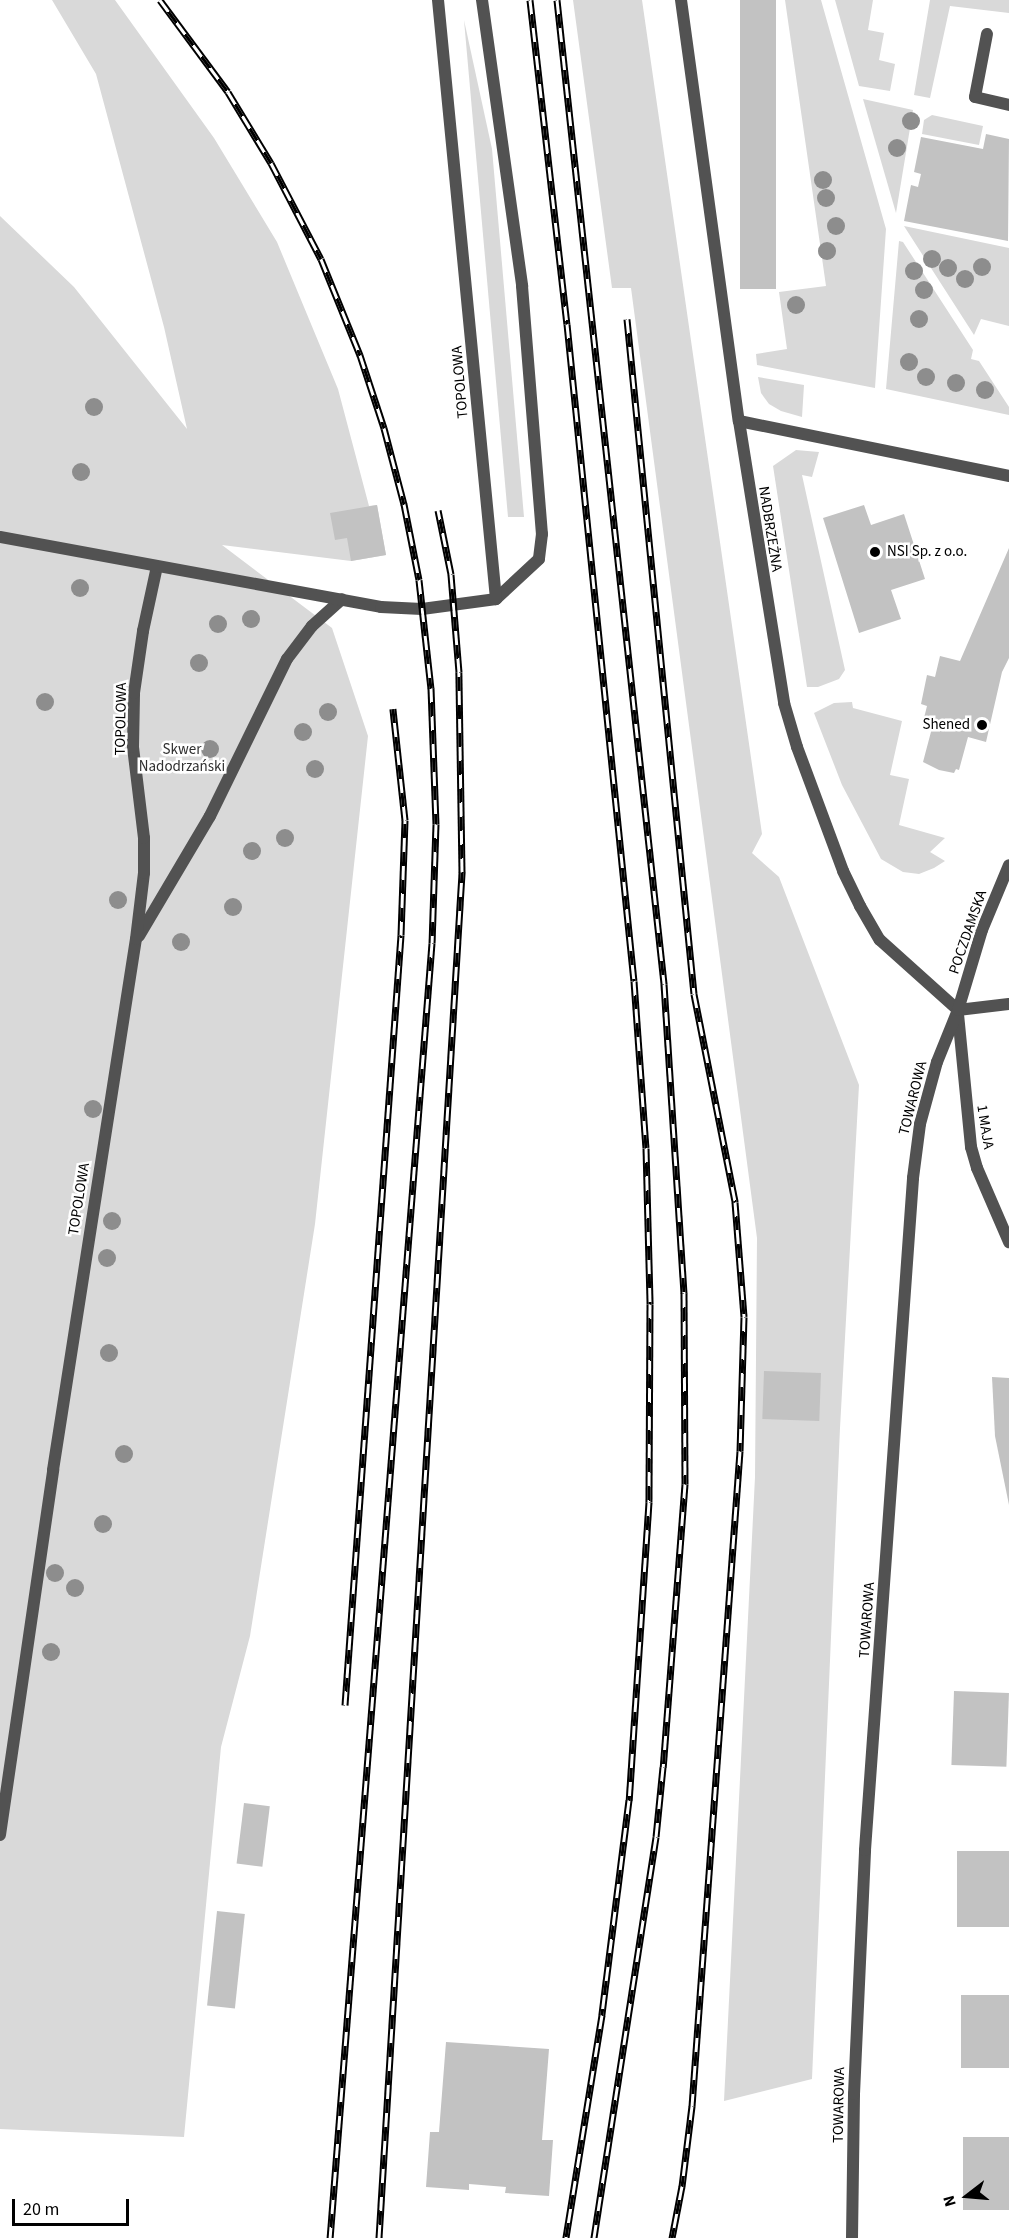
<!DOCTYPE html>
<meta charset="utf-8">
<style>
body{margin:0}
#map{position:relative;width:1009px;height:2238px;overflow:hidden;background:#fff;font-family:"Source Sans 3",sans-serif}
div>[style]{position:absolute}
.green>*{inset:0;background:#d9d9d9}
.building>*{inset:0;background:#c2c2c2;transform-origin:0 0}
.service>*{height:12px;margin:-6px;padding:0 6px;transform-origin:6px;border-radius:6px;background:#525252}
.minor>*{height:12px;margin:-6px;padding:0 6px;transform-origin:6px;border-radius:6px;background:#525252}
.rail>*{height:7px;margin-top:-3.5px;transform-origin:0;background:repeating-linear-gradient(90deg,#fff 0 14px,#000 0 28px);box-sizing:border-box;border-block:2px solid #000}
.trees>*{width:18px;height:18px;margin:-9px;border-radius:50%;background:#8d8d8d}
.dots>*{width:16px;height:16px;translate:-50% -50%;box-sizing:border-box;border:3px solid #fff;border-radius:50%}
span{translate:-50% -50%;white-space:nowrap;text-align:center;line-height:1.15;-webkit-text-stroke:5px #fff;paint-order:stroke}
.street-label{font-size:15px;color:#000}
.poi-label{font-size:15px;color:#000}
.left{translate:0 -50%;text-align:left}
.right{translate:-100% -50%;text-align:right}
.park-label{font-size:15px;color:#303030}
.north{position:absolute;left:937px;top:2166px;width:60px;height:60px;-webkit-text-stroke:4px #fff;paint-order:stroke;rotate:254deg;font-size:16px;font-weight:700;line-height:24px;text-align:center;color:#000}
.north::after{content:'';display:block;margin:auto;width:21px;height:27px;background:#000;clip-path:polygon(50% 0,100% 100%,50% 72%,0 100%)}
.scale{position:absolute;left:12px;top:2199px;width:117px;height:27px;box-sizing:border-box;border:3px solid #000;border-top:0;padding-left:8px;font-size:18px;line-height:21px;white-space:nowrap;color:#000;-webkit-text-stroke:4px #fff;paint-order:stroke}
</style>
<div id="map">
<div class="green">
<div style="clip-path:polygon(52px 0,115px 0,214px 138px,277px 242px,338px 389px,369px 506px,377px 505px,386px 555px,351px 561px,222px 545px,332px 628px,368px 736px,315px 1224px,250px 1636px,221px 1747px,184px 2137px,0 2129px,0 216px,74px 287px,187px 429px,164px 327px,96px 74px)"></div>
<div style="clip-path:polygon(573px 0,642px 0,762px 834px,752px 853px,779px 877px,859px 1085px,840px 1428px,812px 2079px,724px 2101px,755px 1477px,757px 1238px,631px 288px,612px 288px)"></div>
<div style="clip-path:polygon(785px 0,821px 0,886px 229px,875px 388px,757px 365px,756px 354px,787px 349px,779px 292px,826px 286px)"></div>
<div style="clip-path:polygon(835px 0,873px 0,868px 30px,884px 33px,879px 60px,895px 64px,890px 91px,859px 86px)"></div>
<div style="clip-path:polygon(930px 0,1009px 0,1009px 13px,950px 6px,930px 98px,914px 95px)"></div>
<div style="clip-path:polygon(464px 20px,492px 149px,524px 517px,508px 517px)"></div>
<div style="clip-path:polygon(863px 99px,913px 110px,896px 213px)"></div>
<div style="clip-path:polygon(932px 115px,983px 126px,979px 145px,922px 134px,924px 120px)"></div>
<div style="clip-path:polygon(904px 226px,1009px 248px,1009px 326px,981px 319px,974px 335px)"></div>
<div style="clip-path:polygon(899px 241px,903px 242px,973px 350px,971px 359px,979px 361px,1009px 407px,1009px 415px,886px 389px)"></div>
<div style="clip-path:polygon(758px 377px,804px 385px,802px 417px,781px 411px,769px 404px,761px 393px)"></div>
<div style="clip-path:polygon(796px 450px,819px 452px,812px 477px,802px 475px,845px 670px,839px 679px,818px 687px,807px 687px,773px 466px)"></div>
<div style="clip-path:polygon(852px 702px,853px 708px,902px 721px,890px 775px,909px 779px,899px 825px,945px 838px,930px 852px,945px 861px,934px 868px,919px 874px,903px 872px,881px 859px,842px 785px,814px 713px,834px 703px)"></div>
</div>
<div class="building">
<div style="left:740px;top:0;width:36px;height:289px"></div>
<div style="clip-path:polygon(986px 134px,1009px 139px,1008px 241px,904px 221px,911px 185px,918px 187px,921px 174px,914px 172px,921px 137px,983px 149px)"></div>
<div style="clip-path:polygon(377px 505px,386px 555px,351px 561px,347px 538px,335px 540px,330px 513px)"></div>
<div style="clip-path:polygon(864px 505px,871px 525px,904px 514px,925px 579px,891px 590px,901px 619px,859px 633px,823px 518px)"></div>
<div style="clip-path:polygon(1009px 548px,1009px 658px,1002px 672px,986px 742px,968px 737px,959px 770px,956px 769px,954px 773px,939px 770px,923px 762px,932px 728px,922px 726px,927px 706px,921px 704px,927px 675px,935px 677px,940px 656px,960px 661px)"></div>
<div style="left:764px;top:1371px;width:57px;height:48px;rotate:2deg"></div>
<div style="clip-path:polygon(992px 1377px,1009px 1378px,1009px 1505px,995px 1436px)"></div>
<div style="left:954px;top:1691px;width:55px;height:74px;rotate:2deg"></div>
<div style="left:244px;top:1803px;width:26px;height:61px;rotate:7deg"></div>
<div style="left:957px;top:1851px;width:52px;height:76px"></div>
<div style="left:217px;top:1911px;width:28px;height:95px;rotate:6deg"></div>
<div style="left:1009px;top:1995px;width:73px;height:48px;rotate:90deg"></div>
<div style="clip-path:polygon(446px 2042px,549px 2049px,542px 2140px,553px 2140px,549px 2196px,505px 2193px,506px 2187px,469px 2184px,469px 2190px,426px 2187px,430px 2132px,439px 2132px)"></div>
<div style="left:963px;top:2137px;width:46px;height:73px"></div>
</div>
<div class="service">
<div style="left:482px;top:0;width:289px;rotate:82deg"></div>
<div style="left:522px;top:286px;width:249px;rotate:85.4deg"></div>
<div style="left:542px;top:534px;width:25px;rotate:97deg"></div>
<div style="left:539px;top:559px;width:59px;rotate:137.1deg"></div>
<div style="left:739px;top:421px;width:276px;rotate:11.5deg"></div>
<div style="left:139px;top:936px;width:139px;rotate:-59.4deg"></div>
<div style="left:210px;top:816px;width:175px;rotate:-63.9deg"></div>
<div style="left:287px;top:659px;width:41px;rotate:-52.9deg"></div>
<div style="left:312px;top:626px;width:40px;rotate:-42deg"></div>
<div style="left:0;top:1835px;width:369px;rotate:-81.7deg"></div>
<div style="left:53px;top:1470px;width:537px;rotate:-81.12deg"></div>
<div style="left:136px;top:939px;width:66px;rotate:-83.1deg"></div>
<div style="left:144px;top:873px;width:35px;rotate:-90deg"></div>
<div style="left:144px;top:838px;width:92px;rotate:-96.9deg"></div>
<div style="left:133px;top:747px;width:54px;rotate:-88.9deg"></div>
<div style="left:134px;top:693px;width:63px;rotate:-81.7deg"></div>
<div style="left:143px;top:631px;width:66px;rotate:-77.8deg"></div>
</div>
<div class="minor">
<div style="left:681px;top:0;width:425px;rotate:82.2deg"></div>
<div style="left:739px;top:421px;width:286px;rotate:80.9deg"></div>
<div style="left:784px;top:703px;width:46px;rotate:73.5deg"></div>
<div style="left:797px;top:747px;width:132px;rotate:69.6deg"></div>
<div style="left:843px;top:871px;width:39px;rotate:64deg"></div>
<div style="left:860px;top:906px;width:39px;rotate:60deg"></div>
<div style="left:880px;top:940px;width:105px;rotate:41.9deg"></div>
<div style="left:987px;top:34px;width:64px;rotate:100.8deg"></div>
<div style="left:975px;top:97px;width:35px;rotate:13deg"></div>
<div style="left:0;top:537px;width:387px;rotate:10.4deg"></div>
<div style="left:381px;top:607px;width:41px;rotate:2.8deg"></div>
<div style="left:422px;top:609px;width:75px;rotate:-7.7deg"></div>
<div style="left:496px;top:599px;width:602px;rotate:-95.53deg"></div>
<div style="left:958px;top:1010px;width:51px;rotate:-6.7deg"></div>
<div style="left:958px;top:1014px;width:134px;rotate:84.4deg"></div>
<div style="left:971px;top:1147px;width:22px;rotate:74deg"></div>
<div style="left:977px;top:1168px;width:81px;rotate:66.6deg"></div>
<div style="left:852px;top:2238px;width:144px;rotate:-89.2deg"></div>
<div style="left:854px;top:2094px;width:244px;rotate:-87.4deg"></div>
<div style="left:865px;top:1850px;width:674px;rotate:-85.91deg"></div>
<div style="left:913px;top:1178px;width:54px;rotate:-82.6deg"></div>
<div style="left:920px;top:1124px;width:64px;rotate:-74.7deg"></div>
<div style="left:937px;top:1062px;width:56px;rotate:-68deg"></div>
<div style="left:958px;top:1010px;width:84px;rotate:-73.3deg"></div>
<div style="left:982px;top:930px;width:70px;rotate:-67.4deg"></div>
</div>
<div class="rail">
<div style="left:160px;top:0;width:114px;rotate:53.5deg"></div>
<div style="left:228px;top:92px;width:83px;rotate:58.8deg"></div>
<div style="left:271px;top:163px;width:108px;rotate:62.5deg"></div>
<div style="left:321px;top:259px;width:104px;rotate:67.9deg"></div>
<div style="left:360px;top:355px;width:77px;rotate:71.8deg"></div>
<div style="left:384px;top:428px;width:79px;rotate:75.3deg"></div>
<div style="left:404px;top:504px;width:77px;rotate:78.8deg"></div>
<div style="left:419px;top:580px;width:109px;rotate:83.7deg"></div>
<div style="left:431px;top:688px;width:136px;rotate:87.9deg"></div>
<div style="left:436px;top:824px;width:119px;rotate:91.9deg"></div>
<div style="left:432px;top:943px;width:1299px;rotate:94.5deg"></div>
<div style="left:530px;top:0;width:326px;rotate:83.5deg"></div>
<div style="left:567px;top:324px;width:660px;rotate:84.18deg"></div>
<div style="left:634px;top:981px;width:167px;rotate:85.9deg"></div>
<div style="left:646px;top:1148px;width:156px;rotate:88.5deg"></div>
<div style="left:650px;top:1304px;width:198px;rotate:90.3deg"></div>
<div style="left:649px;top:1502px;width:299px;rotate:93.8deg"></div>
<div style="left:629px;top:1800px;width:217px;rotate:97.2deg"></div>
<div style="left:602px;top:2015px;width:226px;rotate:99.2deg"></div>
<div style="left:557px;top:0;width:990px;rotate:83.79deg"></div>
<div style="left:664px;top:984px;width:310px;rotate:86.3deg"></div>
<div style="left:684px;top:1293px;width:191px;rotate:89.7deg"></div>
<div style="left:685px;top:1484px;width:284px;rotate:94.4deg"></div>
<div style="left:663px;top:1767px;width:70px;rotate:95.7deg"></div>
<div style="left:656px;top:1837px;width:406px;rotate:98.8deg"></div>
<div style="left:627px;top:319px;width:678px;rotate:84.33deg"></div>
<div style="left:694px;top:994px;width:212px;rotate:78.8deg"></div>
<div style="left:735px;top:1202px;width:115px;rotate:85.5deg"></div>
<div style="left:744px;top:1317px;width:134px;rotate:91.7deg"></div>
<div style="left:740px;top:1451px;width:657px;rotate:94.19deg"></div>
<div style="left:692px;top:2106px;width:81px;rotate:97.1deg"></div>
<div style="left:682px;top:2186px;width:53px;rotate:100.9deg"></div>
<div style="left:345px;top:1705px;width:772px;rotate:-85.84deg"></div>
<div style="left:401px;top:935px;width:115px;rotate:-88deg"></div>
<div style="left:405px;top:820px;width:112px;rotate:-96.2deg"></div>
<div style="left:379px;top:2238px;width:1369px;rotate:-86.52deg"></div>
<div style="left:462px;top:872px;width:200px;rotate:-90.9deg"></div>
<div style="left:459px;top:672px;width:98px;rotate:-94.7deg"></div>
<div style="left:451px;top:574px;width:65px;rotate:-101.5deg"></div>
</div>
<div class="trees">
<div style="left:911px;top:121px"></div>
<div style="left:897px;top:148px"></div>
<div style="left:823px;top:180px"></div>
<div style="left:826px;top:198px"></div>
<div style="left:836px;top:226px"></div>
<div style="left:827px;top:251px"></div>
<div style="left:932px;top:259px"></div>
<div style="left:982px;top:267px"></div>
<div style="left:948px;top:268px"></div>
<div style="left:914px;top:271px"></div>
<div style="left:965px;top:279px"></div>
<div style="left:924px;top:290px"></div>
<div style="left:796px;top:305px"></div>
<div style="left:919px;top:319px"></div>
<div style="left:909px;top:362px"></div>
<div style="left:926px;top:377px"></div>
<div style="left:956px;top:383px"></div>
<div style="left:985px;top:390px"></div>
<div style="left:94px;top:407px"></div>
<div style="left:81px;top:472px"></div>
<div style="left:80px;top:588px"></div>
<div style="left:251px;top:619px"></div>
<div style="left:218px;top:624px"></div>
<div style="left:199px;top:663px"></div>
<div style="left:45px;top:702px"></div>
<div style="left:328px;top:712px"></div>
<div style="left:303px;top:732px"></div>
<div style="left:210px;top:749px"></div>
<div style="left:315px;top:769px"></div>
<div style="left:285px;top:838px"></div>
<div style="left:252px;top:851px"></div>
<div style="left:118px;top:900px"></div>
<div style="left:233px;top:907px"></div>
<div style="left:181px;top:942px"></div>
<div style="left:93px;top:1109px"></div>
<div style="left:112px;top:1221px"></div>
<div style="left:107px;top:1258px"></div>
<div style="left:109px;top:1353px"></div>
<div style="left:124px;top:1454px"></div>
<div style="left:103px;top:1524px"></div>
<div style="left:55px;top:1573px"></div>
<div style="left:75px;top:1588px"></div>
<div style="left:51px;top:1652px"></div>
</div>
<div class="dots">
<div style="left:875px;top:552px;background:#000"></div>
<div style="left:982px;top:725px;background:#000"></div>
</div>
<div class="street-label">
<span style="left:460px;top:382px;rotate:-95deg">TOPOLOWA</span>
<span style="left:770px;top:529px;rotate:81deg">NADBRZEŻNA</span>
<span style="left:121px;top:719px;rotate:-89deg">TOPOLOWA</span>
<span style="left:968px;top:932px;rotate:-71deg">POCZDAMSKA</span>
<span style="left:913px;top:1098px;rotate:-76deg">TOWAROWA</span>
<span style="left:985px;top:1127px;rotate:81deg">1 MAJA</span>
<span style="left:79px;top:1199px;rotate:-81deg">TOPOLOWA</span>
<span style="left:867px;top:1620px;rotate:-86deg">TOWAROWA</span>
<span style="left:839px;top:2105px;rotate:-89deg">TOWAROWA</span>
</div>
<div class="poi-label">
<span class="left" style="left:887px;top:552px">NSI Sp. z o.o.</span>
<span class="right" style="left:970px;top:725px">Shened</span>
</div>
<div class="park-label">
<span style="left:182px;top:758px">Skwer<br>Nadodrzański</span>
</div>
<div class="north">N</div>
<div class="scale">20 m</div>
</div>
